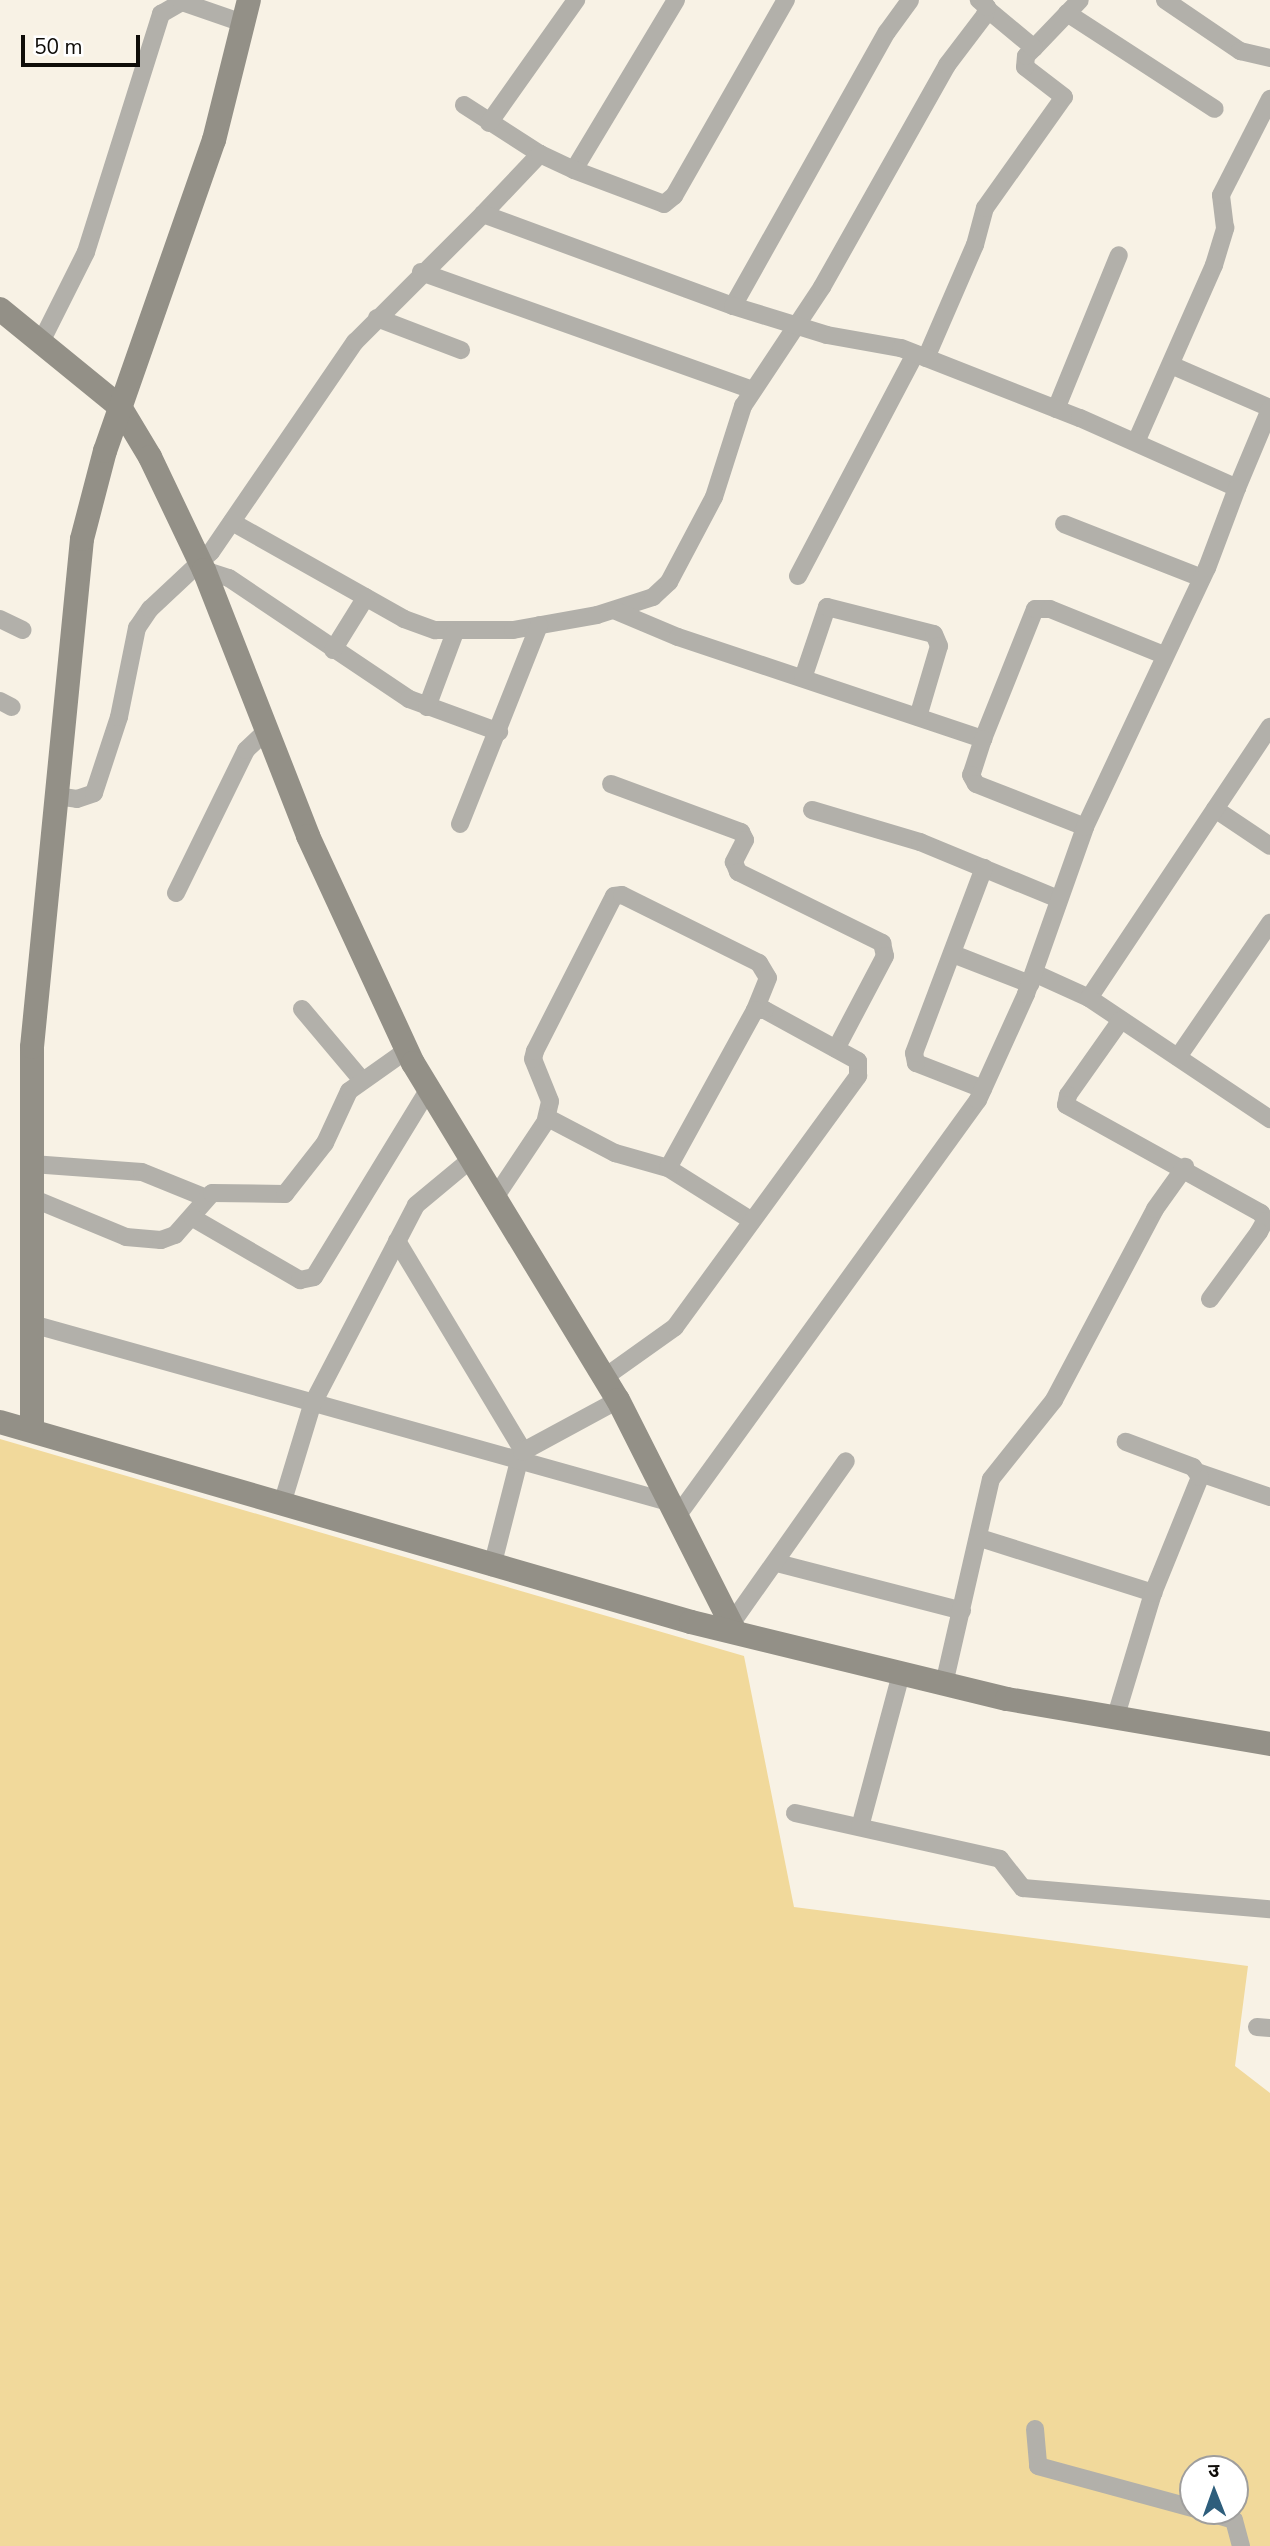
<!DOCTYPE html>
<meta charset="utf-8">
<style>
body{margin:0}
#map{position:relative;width:1270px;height:2546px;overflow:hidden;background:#f8f2e5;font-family:"Nunito Sans","Noto Sans Devanagari",sans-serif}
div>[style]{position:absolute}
.green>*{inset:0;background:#f1d99b}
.street>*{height:18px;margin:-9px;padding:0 9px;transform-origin:9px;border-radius:9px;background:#b2b0aa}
.secondary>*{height:24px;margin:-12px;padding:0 12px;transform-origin:12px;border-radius:12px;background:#939087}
span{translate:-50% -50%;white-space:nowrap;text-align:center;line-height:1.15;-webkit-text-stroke:5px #fff;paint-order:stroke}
.north{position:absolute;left:1179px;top:2455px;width:70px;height:70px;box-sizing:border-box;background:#fff;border:2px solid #9f9e9d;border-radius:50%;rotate:359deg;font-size:19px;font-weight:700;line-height:28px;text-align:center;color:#0f0d09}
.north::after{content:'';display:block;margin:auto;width:24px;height:32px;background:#2e5e7c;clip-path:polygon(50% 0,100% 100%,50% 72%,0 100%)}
.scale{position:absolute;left:21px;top:35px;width:119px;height:32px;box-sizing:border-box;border:4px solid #0f0d09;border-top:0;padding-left:9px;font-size:21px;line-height:24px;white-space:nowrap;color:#0f0d09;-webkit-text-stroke:5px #fff;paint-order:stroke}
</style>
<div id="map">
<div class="green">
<div style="clip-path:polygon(evenodd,0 1439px,744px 1656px,794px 1907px,1248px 1966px,1235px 2066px,1270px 2093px,1270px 2546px,0 2546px,0 1439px,1193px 2469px,1235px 2469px,1235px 2511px,1193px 2511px,1193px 2469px)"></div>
</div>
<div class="street">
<div style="left:676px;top:0;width:198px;rotate:121deg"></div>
<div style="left:574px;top:170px;width:96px;rotate:20.7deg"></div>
<div style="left:664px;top:204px;width:13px;rotate:-39deg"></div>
<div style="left:674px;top:196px;width:226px;rotate:-60.3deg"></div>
<div style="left:1165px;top:0;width:91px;rotate:34.2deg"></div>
<div style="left:1240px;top:51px;width:31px;rotate:13deg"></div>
<div style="left:1067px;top:13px;width:176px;rotate:33deg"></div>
<div style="left:1034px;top:48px;width:66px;rotate:-46.2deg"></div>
<div style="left:464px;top:105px;width:90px;rotate:32.8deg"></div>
<div style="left:489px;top:123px;width:151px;rotate:-54.7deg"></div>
<div style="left:483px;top:214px;width:83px;rotate:-46.5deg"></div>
<div style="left:540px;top:154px;width:38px;rotate:25deg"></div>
<div style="left:421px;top:272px;width:352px;rotate:19.6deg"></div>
<div style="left:733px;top:306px;width:314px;rotate:-60.7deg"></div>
<div style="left:887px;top:32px;width:39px;rotate:-54deg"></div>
<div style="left:377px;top:318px;width:90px;rotate:20.9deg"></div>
<div style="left:42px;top:340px;width:98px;rotate:-63.4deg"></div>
<div style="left:86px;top:252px;width:250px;rotate:-72.5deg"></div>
<div style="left:161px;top:14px;width:24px;rotate:-30deg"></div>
<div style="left:182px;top:2px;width:65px;rotate:19deg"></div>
<div style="left:926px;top:358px;width:123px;rotate:-66.6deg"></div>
<div style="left:975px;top:245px;width:38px;rotate:-75deg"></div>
<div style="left:985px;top:208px;width:136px;rotate:-54.6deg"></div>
<div style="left:1064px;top:97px;width:49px;rotate:-142.4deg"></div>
<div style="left:1025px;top:67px;width:11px;rotate:-85deg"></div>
<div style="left:1026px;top:56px;width:11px;rotate:-45deg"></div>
<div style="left:1034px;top:48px;width:61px;rotate:-140.3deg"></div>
<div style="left:1171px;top:365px;width:108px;rotate:23.5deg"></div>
<div style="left:1056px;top:409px;width:166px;rotate:-67.8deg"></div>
<div style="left:1136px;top:442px;width:193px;rotate:-66.2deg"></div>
<div style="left:1214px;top:265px;width:39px;rotate:-73deg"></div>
<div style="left:1225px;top:228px;width:33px;rotate:-97deg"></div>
<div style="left:1221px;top:195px;width:108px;rotate:-63deg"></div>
<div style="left:232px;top:522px;width:197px;rotate:29.4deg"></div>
<div style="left:404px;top:619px;width:33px;rotate:20deg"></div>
<div style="left:435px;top:630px;width:78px"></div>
<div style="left:513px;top:630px;width:85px;rotate:-10.1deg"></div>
<div style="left:597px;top:615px;width:59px;rotate:-17.8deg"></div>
<div style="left:653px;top:597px;width:22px;rotate:-43deg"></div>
<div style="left:669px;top:582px;width:96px;rotate:-62.1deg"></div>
<div style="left:714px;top:497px;width:96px;rotate:-72.3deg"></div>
<div style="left:743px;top:406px;width:143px;rotate:-56.4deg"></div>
<div style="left:822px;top:287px;width:255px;rotate:-60.6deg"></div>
<div style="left:947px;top:65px;width:63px;rotate:-52.8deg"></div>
<div style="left:985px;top:15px;width:8px;rotate:-76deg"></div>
<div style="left:987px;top:7px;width:11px;rotate:-139deg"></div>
<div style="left:1064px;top:524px;width:148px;rotate:21.4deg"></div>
<div style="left:204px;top:570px;width:26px;rotate:18deg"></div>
<div style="left:229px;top:578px;width:217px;rotate:33.9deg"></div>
<div style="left:409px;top:699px;width:96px;rotate:20.1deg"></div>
<div style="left:798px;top:576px;width:251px;rotate:-62.2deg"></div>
<div style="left:616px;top:611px;width:67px;rotate:22.8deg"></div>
<div style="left:678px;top:637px;width:322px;rotate:18.5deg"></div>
<div style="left:983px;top:739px;width:140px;rotate:-68.2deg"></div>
<div style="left:1035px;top:609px;width:15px"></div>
<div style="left:1050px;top:609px;width:123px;rotate:22deg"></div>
<div style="left:0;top:619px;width:25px;rotate:26deg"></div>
<div style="left:333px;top:650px;width:62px;rotate:-58.1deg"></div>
<div style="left:803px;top:678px;width:75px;rotate:-71.3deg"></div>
<div style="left:827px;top:607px;width:110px;rotate:14.2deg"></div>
<div style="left:934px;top:634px;width:13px;rotate:67deg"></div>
<div style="left:939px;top:646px;width:74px;rotate:106.5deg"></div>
<div style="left:0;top:701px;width:13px;rotate:27deg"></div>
<div style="left:427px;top:707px;width:80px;rotate:-69.5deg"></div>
<div style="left:983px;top:739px;width:38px;rotate:108deg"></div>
<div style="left:971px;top:775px;width:10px;rotate:61deg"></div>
<div style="left:976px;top:784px;width:117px;rotate:21.5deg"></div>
<div style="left:611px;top:784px;width:139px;rotate:20.3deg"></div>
<div style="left:741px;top:832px;width:9px;rotate:63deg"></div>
<div style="left:745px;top:840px;width:25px;rotate:117deg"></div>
<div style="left:734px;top:862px;width:11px;rotate:68deg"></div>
<div style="left:738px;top:872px;width:161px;rotate:26.2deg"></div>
<div style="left:882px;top:943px;width:13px;rotate:77deg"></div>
<div style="left:885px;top:956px;width:105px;rotate:117.8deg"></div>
<div style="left:56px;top:796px;width:21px;rotate:8deg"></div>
<div style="left:77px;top:799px;width:18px;rotate:-19deg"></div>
<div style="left:94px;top:793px;width:80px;rotate:-71.8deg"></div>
<div style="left:119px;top:717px;width:91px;rotate:-78.6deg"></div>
<div style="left:137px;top:628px;width:23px;rotate:-56deg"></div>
<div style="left:150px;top:609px;width:83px;rotate:-43.1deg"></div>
<div style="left:211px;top:552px;width:255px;rotate:-55.6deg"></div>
<div style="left:355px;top:342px;width:181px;rotate:-45deg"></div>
<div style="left:483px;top:214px;width:266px;rotate:20.2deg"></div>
<div style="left:733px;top:306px;width:98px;rotate:17.1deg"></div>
<div style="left:827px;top:335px;width:75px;rotate:10deg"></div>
<div style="left:901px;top:348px;width:192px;rotate:21.4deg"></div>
<div style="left:1080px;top:418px;width:172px;rotate:24deg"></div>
<div style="left:1237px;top:488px;width:86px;rotate:-67.3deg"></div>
<div style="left:1215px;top:809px;width:66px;rotate:33.9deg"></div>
<div style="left:812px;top:810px;width:113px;rotate:16.5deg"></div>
<div style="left:920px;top:842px;width:149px;rotate:22.4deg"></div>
<div style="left:460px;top:824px;width:214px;rotate:-68.3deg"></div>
<div style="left:176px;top:893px;width:159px;rotate:-63.9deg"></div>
<div style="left:246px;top:750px;width:26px;rotate:-43deg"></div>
<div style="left:953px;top:954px;width:83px;rotate:21.3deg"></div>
<div style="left:1034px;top:973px;width:60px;rotate:24.4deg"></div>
<div style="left:1089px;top:998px;width:326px;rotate:-56.3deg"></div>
<div style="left:1089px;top:998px;width:218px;rotate:33.8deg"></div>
<div style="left:302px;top:1009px;width:92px;rotate:49.9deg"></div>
<div style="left:1121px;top:1020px;width:92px;rotate:125.2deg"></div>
<div style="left:1068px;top:1095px;width:10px;rotate:101deg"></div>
<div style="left:1066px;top:1105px;width:223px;rotate:29deg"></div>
<div style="left:1261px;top:1213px;width:9px;rotate:63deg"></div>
<div style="left:1265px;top:1221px;width:13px;rotate:119deg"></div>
<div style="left:1259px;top:1232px;width:83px;rotate:126.2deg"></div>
<div style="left:1178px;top:1057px;width:163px;rotate:-55.5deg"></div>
<div style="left:983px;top:1089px;width:72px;rotate:-158.8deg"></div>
<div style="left:916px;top:1063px;width:10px;rotate:-101deg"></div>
<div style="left:914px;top:1053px;width:198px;rotate:-69.3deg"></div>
<div style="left:546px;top:1119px;width:18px;rotate:-77deg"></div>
<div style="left:550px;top:1101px;width:45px;rotate:-112deg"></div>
<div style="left:533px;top:1059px;width:8px;rotate:-76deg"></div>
<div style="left:535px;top:1051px;width:174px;rotate:-63deg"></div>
<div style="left:614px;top:896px;width:8px;rotate:-7deg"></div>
<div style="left:622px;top:895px;width:153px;rotate:26.4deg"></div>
<div style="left:759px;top:963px;width:17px;rotate:59deg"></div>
<div style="left:768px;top:978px;width:35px;rotate:112deg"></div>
<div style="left:32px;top:1164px;width:110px;rotate:4.2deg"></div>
<div style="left:142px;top:1172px;width:67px;rotate:22deg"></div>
<div style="left:32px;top:1198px;width:102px;rotate:22.5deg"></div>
<div style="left:126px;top:1237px;width:35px;rotate:5deg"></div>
<div style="left:161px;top:1240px;width:15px;rotate:-20deg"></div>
<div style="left:175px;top:1235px;width:56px;rotate:-48.6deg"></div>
<div style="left:212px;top:1193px;width:73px;rotate:0.8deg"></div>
<div style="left:285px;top:1194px;width:65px;rotate:-51.9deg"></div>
<div style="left:325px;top:1143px;width:57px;rotate:-65.2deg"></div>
<div style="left:349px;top:1091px;width:71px;rotate:-35.3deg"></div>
<div style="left:494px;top:1199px;width:97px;rotate:-56.3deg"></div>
<div style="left:548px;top:1118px;width:76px;rotate:27.6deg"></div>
<div style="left:615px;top:1153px;width:55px;rotate:15.8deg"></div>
<div style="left:668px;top:1168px;width:99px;rotate:32.2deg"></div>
<div style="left:193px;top:1218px;width:124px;rotate:30.1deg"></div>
<div style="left:300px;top:1280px;width:14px;rotate:-12deg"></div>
<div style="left:314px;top:1277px;width:219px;rotate:-58.6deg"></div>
<div style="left:397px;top:1241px;width:243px;rotate:59deg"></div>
<div style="left:522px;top:1449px;width:122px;rotate:104.3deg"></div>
<div style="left:32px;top:1324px;width:665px;rotate:15.63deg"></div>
<div style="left:605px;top:1377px;width:86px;rotate:-35.5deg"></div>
<div style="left:675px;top:1327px;width:311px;rotate:-53.9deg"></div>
<div style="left:858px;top:1076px;width:15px;rotate:-90deg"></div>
<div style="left:858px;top:1061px;width:106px;rotate:-151.3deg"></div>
<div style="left:765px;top:1010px;width:10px;rotate:180deg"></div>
<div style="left:755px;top:1010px;width:180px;rotate:118.8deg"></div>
<div style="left:522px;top:1452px;width:109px;rotate:-28.4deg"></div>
<div style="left:1200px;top:1473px;width:74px;rotate:18.9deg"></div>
<div style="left:282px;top:1504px;width:103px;rotate:-73.1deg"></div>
<div style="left:312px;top:1405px;width:225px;rotate:-62.5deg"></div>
<div style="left:416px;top:1205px;width:69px;rotate:-39.7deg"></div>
<div style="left:678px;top:1515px;width:512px;rotate:-54.14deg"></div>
<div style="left:978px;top:1100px;width:116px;rotate:-65.6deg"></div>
<div style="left:1026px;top:994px;width:177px;rotate:-70.5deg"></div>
<div style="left:1085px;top:827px;width:286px;rotate:-64.8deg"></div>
<div style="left:1207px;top:568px;width:85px;rotate:-69.4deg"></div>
<div style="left:980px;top:1538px;width:182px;rotate:17.6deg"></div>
<div style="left:777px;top:1563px;width:191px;rotate:14.5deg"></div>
<div style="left:731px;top:1624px;width:199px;rotate:-54.8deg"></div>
<div style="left:944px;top:1684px;width:210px;rotate:-77.1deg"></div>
<div style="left:991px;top:1479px;width:101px;rotate:-51.4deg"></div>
<div style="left:1054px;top:1400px;width:216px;rotate:-62.1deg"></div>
<div style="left:1155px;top:1209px;width:52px;rotate:-54.5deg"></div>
<div style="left:1115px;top:1719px;width:132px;rotate:-73.2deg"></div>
<div style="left:1153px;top:1593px;width:125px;rotate:-67.9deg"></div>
<div style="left:1200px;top:1477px;width:12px;rotate:-125deg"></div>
<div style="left:1193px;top:1467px;width:72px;rotate:-159.5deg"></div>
<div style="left:795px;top:1813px;width:210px;rotate:12.6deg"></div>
<div style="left:1000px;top:1859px;width:37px;rotate:52deg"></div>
<div style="left:1023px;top:1888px;width:248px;rotate:4.9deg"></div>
<div style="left:860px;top:1827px;width:158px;rotate:-75deg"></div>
<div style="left:1257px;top:2027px;width:13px;rotate:4deg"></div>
<div style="left:1035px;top:2429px;width:37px;rotate:85deg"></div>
<div style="left:1038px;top:2466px;width:161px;rotate:15.2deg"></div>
<div style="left:1203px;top:2511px;width:32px;rotate:16deg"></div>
<div style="left:1234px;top:2520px;width:27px;rotate:75deg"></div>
</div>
<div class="secondary">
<div style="left:0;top:309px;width:155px;rotate:39.2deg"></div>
<div style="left:120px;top:407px;width:58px;rotate:59deg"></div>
<div style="left:150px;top:457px;width:125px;rotate:64.5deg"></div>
<div style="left:204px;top:570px;width:286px;rotate:68.6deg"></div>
<div style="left:308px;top:836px;width:250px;rotate:65.2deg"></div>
<div style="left:413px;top:1063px;width:394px;rotate:58.7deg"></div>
<div style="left:618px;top:1400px;width:260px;rotate:63.2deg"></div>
<div style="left:0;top:1422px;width:719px;rotate:16.14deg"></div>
<div style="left:691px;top:1622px;width:325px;rotate:13.7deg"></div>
<div style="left:1007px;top:1699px;width:267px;rotate:9.7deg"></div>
<div style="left:32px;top:1429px;width:382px;rotate:-90deg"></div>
<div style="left:32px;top:1047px;width:510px;rotate:-84.38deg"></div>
<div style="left:82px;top:539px;width:91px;rotate:-75.4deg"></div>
<div style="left:105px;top:451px;width:330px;rotate:-70.7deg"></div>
<div style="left:214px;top:140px;width:144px;rotate:-76deg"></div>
</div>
<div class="north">उ</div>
<div class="scale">50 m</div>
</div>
